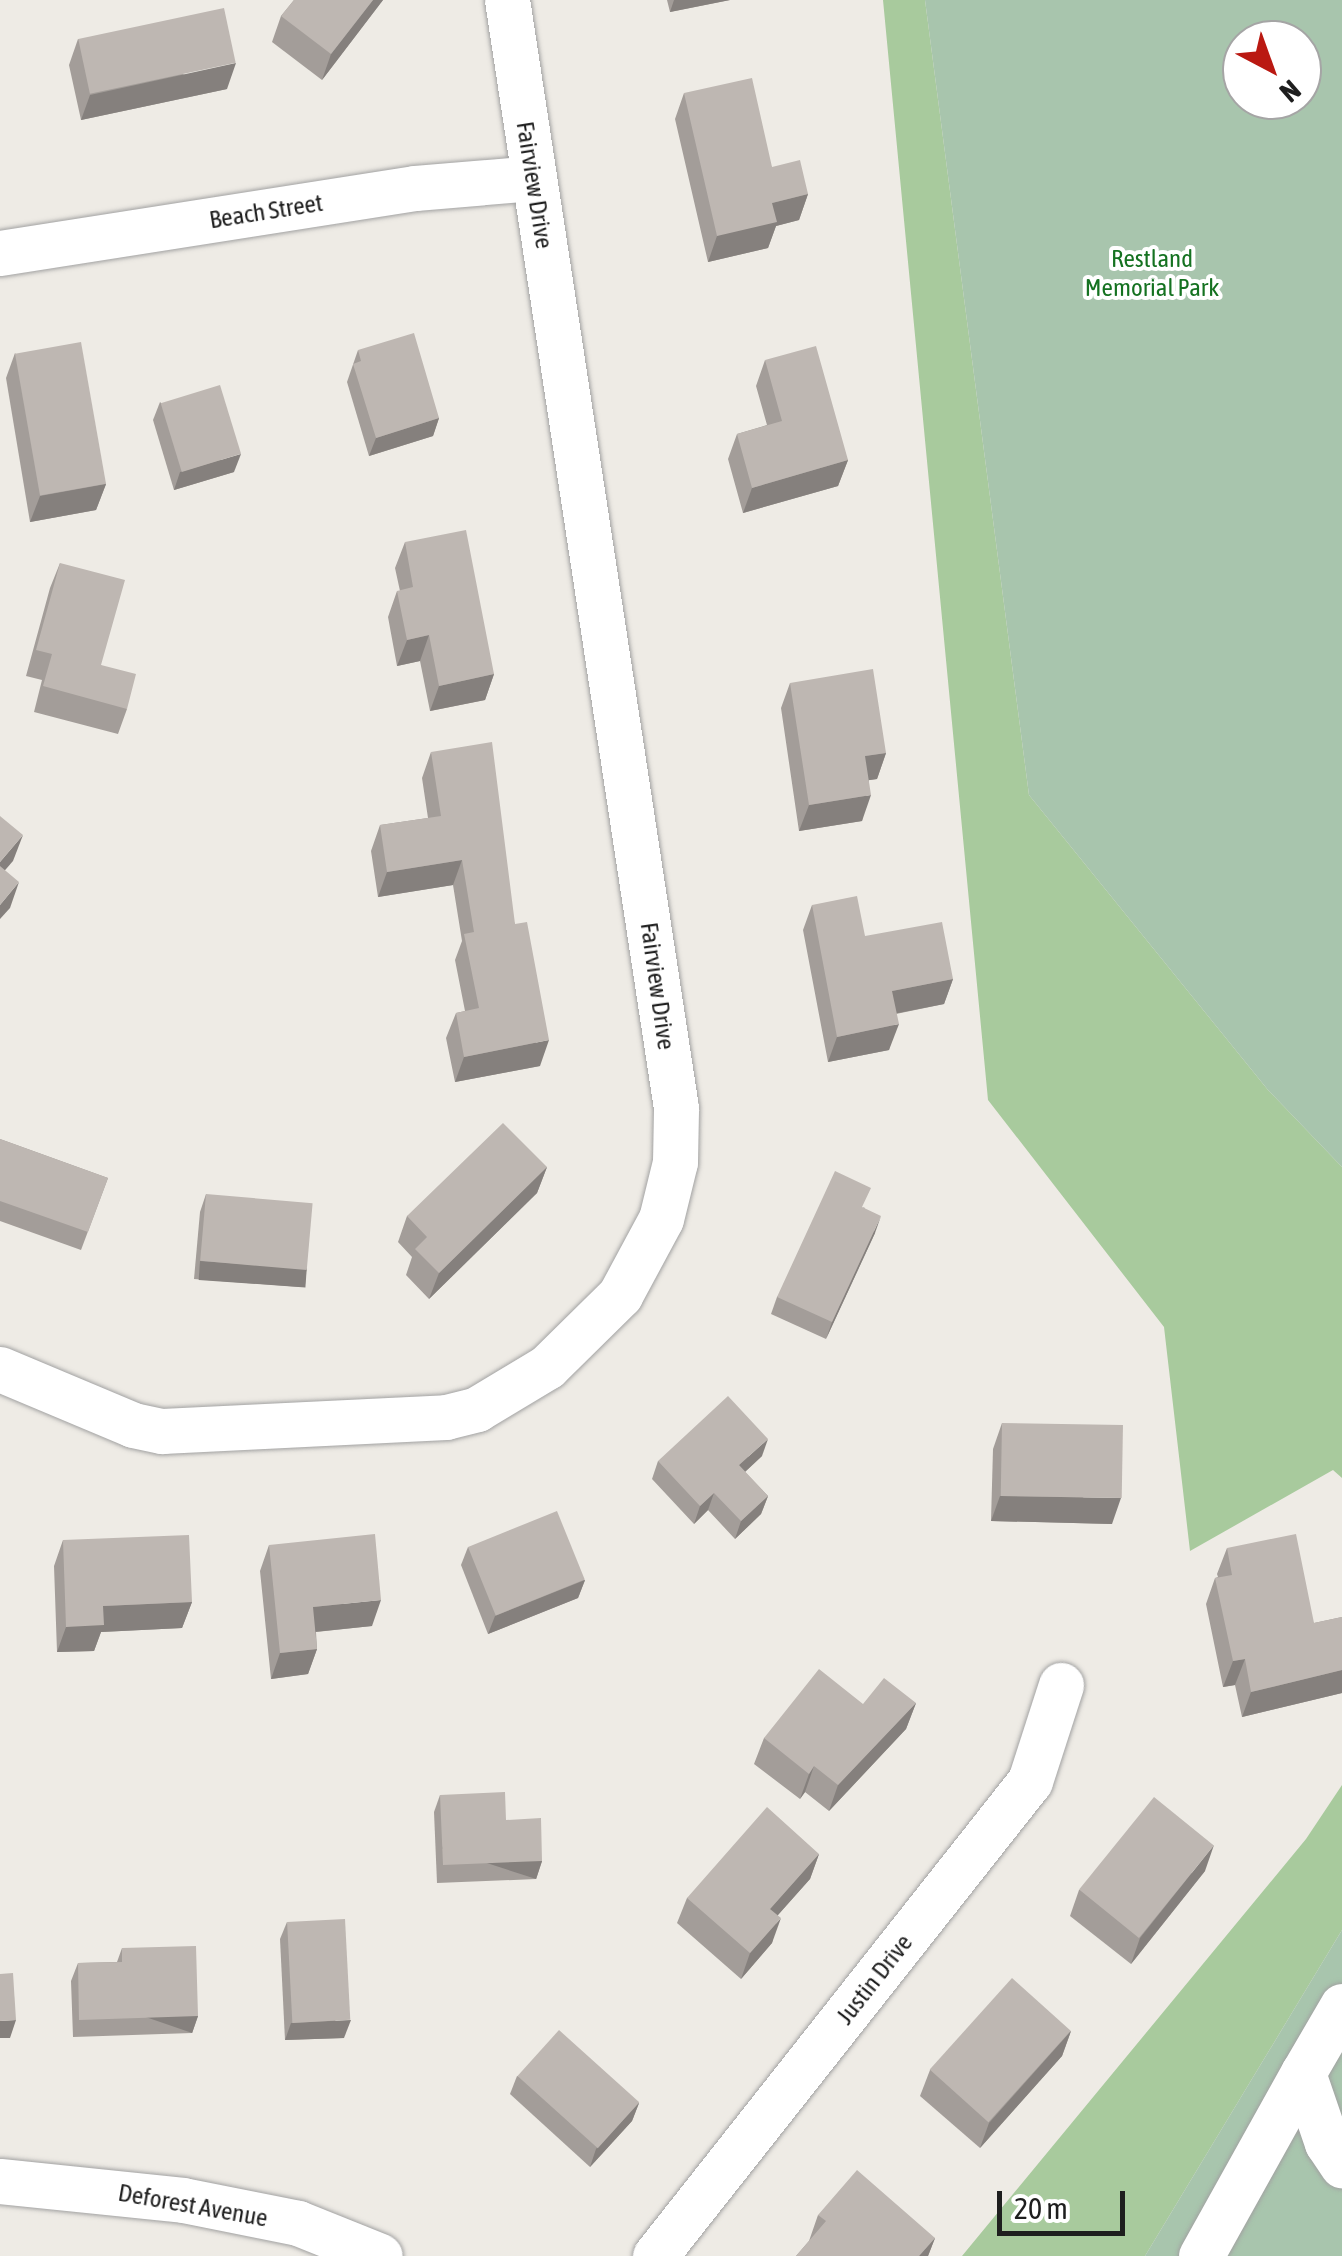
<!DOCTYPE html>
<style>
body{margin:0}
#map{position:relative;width:1342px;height:2256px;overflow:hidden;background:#eeebe5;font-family:"Asap Condensed",sans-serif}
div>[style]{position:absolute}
.forest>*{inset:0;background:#a8ca9d}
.cemetery>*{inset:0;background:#a8c5ad}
.roads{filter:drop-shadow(0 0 2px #a2a2a2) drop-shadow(0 0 2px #a2a2a2)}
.minor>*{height:45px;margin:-22.5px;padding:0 22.5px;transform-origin:22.5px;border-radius:22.5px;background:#fff}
.wall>*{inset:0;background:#a39d99}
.shaded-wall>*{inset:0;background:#85807d;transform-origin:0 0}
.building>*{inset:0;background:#beb7b2;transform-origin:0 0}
span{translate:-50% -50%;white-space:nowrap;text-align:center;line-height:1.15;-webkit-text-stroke:8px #fff;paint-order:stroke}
.street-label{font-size:25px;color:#1e1e1e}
.park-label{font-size:25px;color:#157221}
.north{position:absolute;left:1222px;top:20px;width:100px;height:100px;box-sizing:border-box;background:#fff;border:2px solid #a5a5a5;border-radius:50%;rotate:139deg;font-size:28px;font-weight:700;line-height:40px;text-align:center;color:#1e1e1e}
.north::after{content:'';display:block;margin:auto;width:35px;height:45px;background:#ba1912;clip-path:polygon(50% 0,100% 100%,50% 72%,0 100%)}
.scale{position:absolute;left:997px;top:2191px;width:128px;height:45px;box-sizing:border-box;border:5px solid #1e1e1e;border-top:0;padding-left:12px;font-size:30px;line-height:35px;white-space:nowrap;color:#1e1e1e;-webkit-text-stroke:8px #fff;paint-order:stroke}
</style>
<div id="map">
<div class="forest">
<div style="clip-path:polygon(883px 0,925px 0,1029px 795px,1268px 1090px,1342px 1167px,1342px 1478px,1333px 1470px,1190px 1551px,1164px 1327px,988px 1100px)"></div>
<div style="clip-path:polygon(1342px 1785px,1342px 1930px,1145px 2256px,962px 2256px,1306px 1839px)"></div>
</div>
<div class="cemetery">
<div style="clip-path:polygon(evenodd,925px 0,1342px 0,1342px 1167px,1268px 1090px,1029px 795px,925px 0,1302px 40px,1302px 100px,1242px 100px,1242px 40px,1302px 40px)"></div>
<div style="clip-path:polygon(1342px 1930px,1342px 2256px,1145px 2256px)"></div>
</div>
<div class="roads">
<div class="minor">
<div style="left:0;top:253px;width:420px;rotate:-8.9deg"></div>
<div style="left:415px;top:188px;width:118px;rotate:-4.8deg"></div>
<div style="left:0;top:1369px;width:144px;rotate:22.8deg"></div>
<div style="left:133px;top:1425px;width:30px;rotate:12deg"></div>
<div style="left:162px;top:1431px;width:284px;rotate:-2.8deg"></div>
<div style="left:446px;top:1417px;width:32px;rotate:-14deg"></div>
<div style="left:477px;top:1409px;width:82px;rotate:-31deg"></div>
<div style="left:547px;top:1367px;width:103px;rotate:-44.6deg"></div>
<div style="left:620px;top:1295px;width:86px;rotate:-61.7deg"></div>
<div style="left:661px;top:1219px;width:59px;rotate:-76.2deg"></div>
<div style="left:675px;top:1162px;width:54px;rotate:-88.9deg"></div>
<div style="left:676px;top:1108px;width:1121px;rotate:-98.67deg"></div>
<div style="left:1342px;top:2006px;width:78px;rotate:120.2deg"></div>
<div style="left:1303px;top:2073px;width:74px;rotate:71.1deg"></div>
<div style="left:1327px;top:2143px;width:27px;rotate:56deg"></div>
<div style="left:0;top:2181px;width:184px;rotate:5.9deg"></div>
<div style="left:183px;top:2200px;width:117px;rotate:11.3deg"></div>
<div style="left:298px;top:2223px;width:88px;rotate:21.9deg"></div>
<div style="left:655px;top:2256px;width:605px;rotate:-51.71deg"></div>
<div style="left:1030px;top:1781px;width:101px;rotate:-72.1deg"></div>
<div style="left:1201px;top:2256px;width:210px;rotate:-60.9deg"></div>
</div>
</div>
<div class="wall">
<div style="clip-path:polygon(294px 0,383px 0,322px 80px,272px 42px,281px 16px)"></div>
<div style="clip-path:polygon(667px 0,730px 0,670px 12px)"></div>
<div style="clip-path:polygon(78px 39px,227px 89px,81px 120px,69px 65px)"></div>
<div style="clip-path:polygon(684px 93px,772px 167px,808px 194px,799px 220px,776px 226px,768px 248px,708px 262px,675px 119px)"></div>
<div style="clip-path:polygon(358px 350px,439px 418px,433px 436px,369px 456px,347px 382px)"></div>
<div style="clip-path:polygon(15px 353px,106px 484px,96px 510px,30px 522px,6px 378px)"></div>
<div style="clip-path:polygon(765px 360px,848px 460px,838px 486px,743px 513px,728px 459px,737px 434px,767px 425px,756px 386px)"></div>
<div style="clip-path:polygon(160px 402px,234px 472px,174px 490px,153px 420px)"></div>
<div style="clip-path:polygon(405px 542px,494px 674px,485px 700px,430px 711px,420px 661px,397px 666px,388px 617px,397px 591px,400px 591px,395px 568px)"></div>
<div style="clip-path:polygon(60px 563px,101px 665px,127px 709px,118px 734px,34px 712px,42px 680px,26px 676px,50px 588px)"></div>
<div style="clip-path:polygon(790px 683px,886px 753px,877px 779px,869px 780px,862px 821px,799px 831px,781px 708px)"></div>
<div style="clip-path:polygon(431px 752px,515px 924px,540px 1066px,455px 1082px,446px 1038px,456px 1013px,465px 1011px,455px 960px,462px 941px,453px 885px,378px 897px,371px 851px,380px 825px,428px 818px,422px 778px)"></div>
<div style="clip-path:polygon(812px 905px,865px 936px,953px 979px,944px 1004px,896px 1014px,889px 1050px,828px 1062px,803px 930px)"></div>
<div style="clip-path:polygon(0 1139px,108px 1178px,81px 1250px,0 1221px)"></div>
<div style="clip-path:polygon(547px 1167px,537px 1193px,429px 1299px,406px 1275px,412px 1257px,398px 1242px,407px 1216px)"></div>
<div style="clip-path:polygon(206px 1194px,307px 1269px,301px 1287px,194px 1279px,200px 1212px)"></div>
<div style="clip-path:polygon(864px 1207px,875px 1233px,826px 1339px,771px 1314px,777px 1297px)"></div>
<div style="clip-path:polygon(1002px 1423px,1112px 1524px,991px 1521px,993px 1449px)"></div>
<div style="clip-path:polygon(762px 1456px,745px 1472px,768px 1496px,761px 1514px,735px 1539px,708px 1510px,694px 1524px,652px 1479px,658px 1461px)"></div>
<div style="clip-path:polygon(63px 1540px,192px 1602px,182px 1628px,101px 1632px,94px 1651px,57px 1652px,54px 1566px)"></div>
<div style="clip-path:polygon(269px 1545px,372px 1626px,316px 1632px,317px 1649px,308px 1674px,271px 1679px,260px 1571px)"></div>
<div style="clip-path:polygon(468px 1547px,585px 1580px,578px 1598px,488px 1634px,461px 1565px)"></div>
<div style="clip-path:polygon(1227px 1548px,1314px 1623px,1342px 1617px,1342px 1693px,1242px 1717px,1235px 1685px,1223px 1687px,1206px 1604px,1215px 1578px,1218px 1577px,1217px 1574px)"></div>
<div style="clip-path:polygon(916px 1703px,906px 1729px,829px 1811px,805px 1792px,800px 1799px,754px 1764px,764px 1738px,863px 1704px)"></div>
<div style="clip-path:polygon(440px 1795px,506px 1820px,542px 1861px,536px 1879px,437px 1883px,434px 1812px)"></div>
<div style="clip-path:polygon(819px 1854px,810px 1879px,778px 1915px,772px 1943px,741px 1979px,677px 1923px,687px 1898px)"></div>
<div style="clip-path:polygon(1205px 1871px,1131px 1964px,1070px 1916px,1079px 1890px)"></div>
<div style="clip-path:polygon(287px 1922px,344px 2038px,285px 2040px,280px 1939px)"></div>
<div style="clip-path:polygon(122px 1948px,198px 2016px,192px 2033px,73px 2037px,71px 1981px,78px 1963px,117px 1962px)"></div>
<div style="clip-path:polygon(1071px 2031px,1062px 2056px,980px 2148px,920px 2096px,930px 2070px)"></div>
<div style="clip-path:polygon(517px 2076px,639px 2103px,632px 2121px,590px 2167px,510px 2094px)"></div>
<div style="clip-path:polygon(818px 2215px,935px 2238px,928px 2256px,796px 2256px,809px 2241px)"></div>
</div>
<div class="shaded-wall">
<div style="clip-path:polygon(373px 0,383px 0,322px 80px,331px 54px)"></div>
<div style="clip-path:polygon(674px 0,730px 0,670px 12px)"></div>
<div style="clip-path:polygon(236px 63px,227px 89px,81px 120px,90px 95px)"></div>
<div style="clip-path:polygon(808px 194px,799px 220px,776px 226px,768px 248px,708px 262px,717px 236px,772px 203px)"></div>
<div style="clip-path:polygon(439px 418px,433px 436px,369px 456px,376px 438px)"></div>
<div style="clip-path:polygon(241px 454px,234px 472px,174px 490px,180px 472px)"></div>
<div style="clip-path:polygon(848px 460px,838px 486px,743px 513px,752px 488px)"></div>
<div style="clip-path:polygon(106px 484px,96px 510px,30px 522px,40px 496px)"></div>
<div style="clip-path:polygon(429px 635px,420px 661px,397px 666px,407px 640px)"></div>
<div style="clip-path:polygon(494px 674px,485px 700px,430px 711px,439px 686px)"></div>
<div style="clip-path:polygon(886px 753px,877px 779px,856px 782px,865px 756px)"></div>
<div style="clip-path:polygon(871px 795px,862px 821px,799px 831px,809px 805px)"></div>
<div style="clip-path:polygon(23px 835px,13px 861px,0 876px,0 862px)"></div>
<div style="clip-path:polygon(462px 860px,453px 885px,378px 897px,387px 872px)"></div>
<div style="clip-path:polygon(19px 882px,10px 908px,0 919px,0 905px)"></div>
<div style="clip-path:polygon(953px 979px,944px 1004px,883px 1016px,892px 991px)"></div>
<div style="clip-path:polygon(899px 1024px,889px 1050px,828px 1062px,837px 1037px)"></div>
<div style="clip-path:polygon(549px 1040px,540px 1066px,455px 1082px,464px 1057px)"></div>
<div style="clip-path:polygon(547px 1167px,537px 1193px,429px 1299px,439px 1273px)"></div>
<div style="clip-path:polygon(881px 1216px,875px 1233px,826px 1339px,832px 1322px)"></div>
<div style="left:200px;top:1261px;width:107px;height:19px;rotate:4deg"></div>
<div style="clip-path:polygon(768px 1439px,762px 1456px,733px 1483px,739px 1465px)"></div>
<div style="clip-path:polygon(714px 1493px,708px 1510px,694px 1524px,700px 1506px)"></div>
<div style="clip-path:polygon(768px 1496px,761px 1514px,735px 1539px,741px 1521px)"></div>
<div style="clip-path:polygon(1000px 1496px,1121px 1498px,1112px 1524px,991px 1521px)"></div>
<div style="clip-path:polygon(585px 1580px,578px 1598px,488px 1634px,495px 1616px)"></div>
<div style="clip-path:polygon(381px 1600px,372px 1626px,304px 1633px,313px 1607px)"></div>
<div style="clip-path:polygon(192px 1602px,182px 1628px,101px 1632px,94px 1651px,57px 1652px,66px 1627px,103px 1606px)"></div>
<div style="clip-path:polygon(317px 1649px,308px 1674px,271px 1679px,280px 1653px)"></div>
<div style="clip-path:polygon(1245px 1659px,1235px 1685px,1223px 1687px,1233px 1661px)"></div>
<div style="clip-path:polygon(1342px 1670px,1342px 1693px,1242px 1717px,1251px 1692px)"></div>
<div style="clip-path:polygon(916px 1703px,906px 1729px,829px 1811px,838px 1785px)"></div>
<div style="clip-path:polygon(814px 1766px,805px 1792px,800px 1799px,809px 1774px)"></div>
<div style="clip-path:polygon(1214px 1845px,1205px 1871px,1131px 1964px,1140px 1938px)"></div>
<div style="clip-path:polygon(819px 1854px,810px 1879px,761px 1934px,770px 1909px)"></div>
<div style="left:542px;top:1861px;width:19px;height:99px;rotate:108deg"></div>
<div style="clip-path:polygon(781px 1918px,772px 1943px,741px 1979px,750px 1953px)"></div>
<div style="left:198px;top:2016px;width:18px;height:119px;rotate:109deg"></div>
<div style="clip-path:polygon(16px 2020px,10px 2038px,0 2038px,0 2021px)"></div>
<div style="clip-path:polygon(351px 2020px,344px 2038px,285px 2040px,291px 2023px)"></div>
<div style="clip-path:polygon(1071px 2031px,1062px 2056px,980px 2148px,989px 2123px)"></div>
<div style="clip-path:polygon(639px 2103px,632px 2121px,590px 2167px,596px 2149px)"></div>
<div style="clip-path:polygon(935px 2238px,928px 2256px,919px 2256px)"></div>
</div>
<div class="building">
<div style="clip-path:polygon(294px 0,373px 0,331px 54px,281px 16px)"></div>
<div style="left:224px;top:8px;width:56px;height:149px;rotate:78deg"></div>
<div style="clip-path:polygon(752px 78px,772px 167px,800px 160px,808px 194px,772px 203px,777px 222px,717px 236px,684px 93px)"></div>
<div style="clip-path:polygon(414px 333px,439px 418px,376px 438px,353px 364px,361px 361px,358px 350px)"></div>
<div style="left:81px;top:342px;width:144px;height:67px;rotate:80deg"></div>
<div style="clip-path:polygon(816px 346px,848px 460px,752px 488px,737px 434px,782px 421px,765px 360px)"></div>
<div style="left:220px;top:385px;width:72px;height:62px;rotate:73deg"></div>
<div style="clip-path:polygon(466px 530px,494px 674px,439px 686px,429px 635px,407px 640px,397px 591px,413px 587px,405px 542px)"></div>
<div style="clip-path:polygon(60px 563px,125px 580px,101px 665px,136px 674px,127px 709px,43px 686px,52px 654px,36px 650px)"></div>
<div style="clip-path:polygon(873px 669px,886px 753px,865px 756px,871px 795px,809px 805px,790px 683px)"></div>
<div style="clip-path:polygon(492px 742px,515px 924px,527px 922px,549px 1040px,464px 1057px,456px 1013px,479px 1008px,464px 934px,474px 932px,462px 860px,387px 872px,380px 825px,441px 816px,431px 752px)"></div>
<div style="clip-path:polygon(0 816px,23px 835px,0 862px)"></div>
<div style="clip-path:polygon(0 866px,19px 882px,0 905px)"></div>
<div style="clip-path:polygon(857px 896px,865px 936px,942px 922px,953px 979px,892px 991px,899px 1024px,837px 1037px,812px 905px)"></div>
<div style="clip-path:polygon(503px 1123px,547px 1167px,439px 1273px,415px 1249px,427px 1237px,407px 1216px)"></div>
<div style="clip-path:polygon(0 1139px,108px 1178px,88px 1232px,0 1201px)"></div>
<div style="clip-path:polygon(835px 1171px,871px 1188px,862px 1207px,881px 1216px,832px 1322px,777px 1297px)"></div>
<div style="left:206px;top:1194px;width:107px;height:67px;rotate:5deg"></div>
<div style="clip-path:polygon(728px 1396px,768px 1439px,739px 1465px,768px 1496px,741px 1521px,714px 1493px,700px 1506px,658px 1461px)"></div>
<div style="left:1002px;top:1423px;width:121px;height:73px;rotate:1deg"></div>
<div style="left:557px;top:1511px;width:74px;height:96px;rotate:68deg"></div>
<div style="clip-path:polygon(375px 1534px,381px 1600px,313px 1607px,317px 1649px,280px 1653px,269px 1545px)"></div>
<div style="clip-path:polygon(1296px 1534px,1314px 1623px,1342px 1617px,1342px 1670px,1251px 1692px,1245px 1659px,1233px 1661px,1215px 1578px,1232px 1575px,1227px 1548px)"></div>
<div style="clip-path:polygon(189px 1535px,192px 1602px,103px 1606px,104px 1625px,66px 1627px,63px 1540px)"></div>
<div style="clip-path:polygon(819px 1669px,863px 1704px,884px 1678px,916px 1703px,838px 1785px,814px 1766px,809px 1774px,764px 1738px)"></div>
<div style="clip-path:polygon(505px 1792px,506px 1820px,541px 1818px,542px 1861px,443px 1865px,440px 1795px)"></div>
<div style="left:1154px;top:1797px;width:77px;height:119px;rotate:39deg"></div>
<div style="clip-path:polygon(767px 1807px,819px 1854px,770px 1909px,781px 1918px,750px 1953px,687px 1898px)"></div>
<div style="left:345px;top:1919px;width:101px;height:58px;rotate:87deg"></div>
<div style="clip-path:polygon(196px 1946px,198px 2016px,79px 2020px,78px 1963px,122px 1962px,122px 1948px)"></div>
<div style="clip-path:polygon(13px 1973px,16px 2020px,0 2021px,0 1974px)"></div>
<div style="left:1012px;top:1978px;width:79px;height:123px;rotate:42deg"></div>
<div style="left:559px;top:2030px;width:108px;height:62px;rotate:42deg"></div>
<div style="clip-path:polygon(857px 2170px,935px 2238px,919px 2256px,796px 2256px,826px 2221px,818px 2215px)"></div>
</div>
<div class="street-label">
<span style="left:535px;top:185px;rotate:81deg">Fairview Drive</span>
<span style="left:266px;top:211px;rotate:-9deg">Beach Street</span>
<span style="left:658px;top:986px;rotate:82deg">Fairview Drive</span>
<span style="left:874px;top:1979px;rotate:-52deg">Justin Drive</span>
<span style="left:193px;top:2205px;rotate:10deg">Deforest Avenue</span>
</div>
<div class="park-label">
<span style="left:1152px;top:273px">Restland<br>Memorial Park</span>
</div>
<div class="north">N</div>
<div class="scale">20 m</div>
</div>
